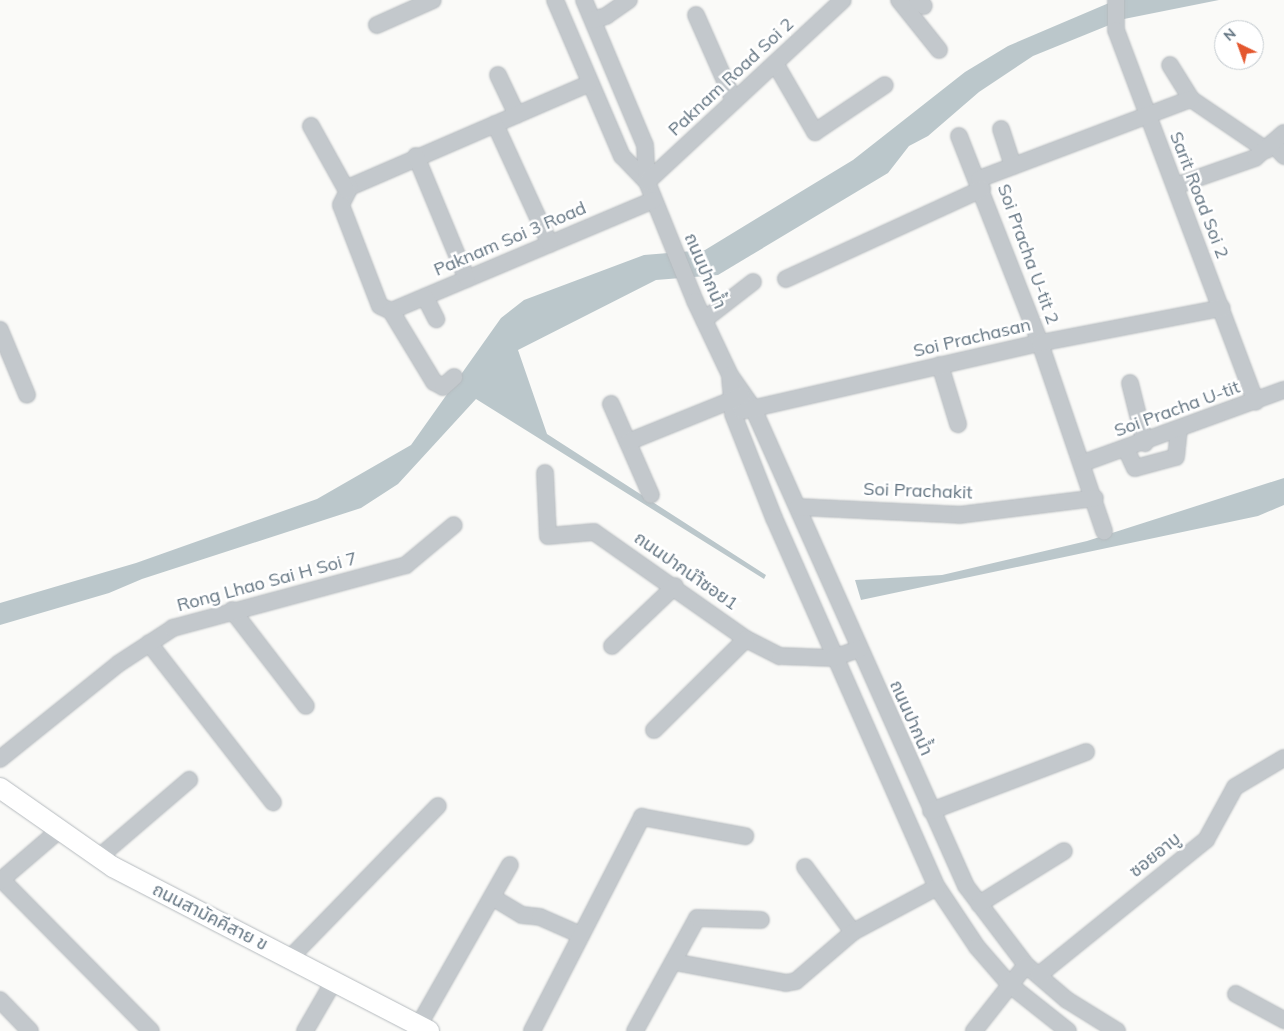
<!DOCTYPE html>
<meta charset="utf-8">
<style>
body{margin:0}
#map{position:relative;width:1284px;height:1031px;overflow:hidden;background:#fafaf8;font-family:Mulish,"Noto Sans Thai",sans-serif}
div>[style]{position:absolute}
.water>*{inset:0;background:#bbc7cb}
.roads{filter:drop-shadow(0 0 1px #b5babe) drop-shadow(0 0 1px #b5babe)}
.minor>*{height:16px;margin:-8px;padding:0 8px;transform-origin:8px;border-radius:8px;background:#c3c8cc}
.major>*{height:20px;margin:-10px;padding:0 10px;transform-origin:10px;border-radius:10px;background:#fff}
span{translate:-50% -50%;white-space:nowrap;text-align:center;line-height:1.15;-webkit-text-stroke:5px #fff;paint-order:stroke}
.street-label{font-size:18px;color:#657683}
.north{position:absolute;left:1214px;top:20px;width:50px;height:50px;box-sizing:border-box;background:#fff;border:1px solid #c1c8cd;border-radius:50%;rotate:318deg;font-size:14px;font-weight:700;line-height:20px;text-align:center;color:#657683}
.north::after{content:'';display:block;margin:auto;width:18px;height:22px;background:#e4572e;clip-path:polygon(50% 0,100% 100%,50% 72%,0 100%)}
</style>
<div id="map">
<div class="water">
<div style="clip-path:polygon(1116px 0,1219px 0,1124px 19px,1033px 56px,979px 92px,928px 136px,909px 146px,888px 173px,718px 275px,656px 280px,518px 350px,547px 434px,766px 575px,764px 579px,476px 399px,398px 484px,361px 508px,142px 579px,109px 593px,0 625px,0 603px,136px 563px,317px 499px,411px 445px,501px 318px,524px 300px,644px 255px,705px 250px,853px 160px,965px 72px,1008px 46px)"></div>
<div style="clip-path:polygon(1284px 478px,1284px 505px,1258px 516px,861px 600px,855px 580px,942px 575px,1087px 541px)"></div>
</div>
<div class="roads">
<div class="minor">
<div style="left:555px;top:0;width:170px;rotate:66.8deg"></div>
<div style="left:622px;top:156px;width:36px;rotate:46deg"></div>
<div style="left:584px;top:0;width:157px;rotate:67.2deg"></div>
<div style="left:645px;top:145px;width:37px;rotate:87deg"></div>
<div style="left:647px;top:182px;width:128px;rotate:68deg"></div>
<div style="left:695px;top:301px;width:82px;rotate:64.7deg"></div>
<div style="left:730px;top:375px;width:40px;rotate:55.1deg"></div>
<div style="left:753px;top:408px;width:523px;rotate:65.98deg"></div>
<div style="left:966px;top:886px;width:99px;rotate:52.8deg"></div>
<div style="left:1026px;top:965px;width:54px;rotate:40.5deg"></div>
<div style="left:1067px;top:1000px;width:59px;rotate:31.8deg"></div>
<div style="left:899px;top:0;width:64px;rotate:51.3deg"></div>
<div style="left:917px;top:0;width:9px;rotate:41deg"></div>
<div style="left:1116px;top:0;width:30px;rotate:90deg"></div>
<div style="left:1116px;top:30px;width:397px;rotate:69.4deg"></div>
<div style="left:696px;top:15px;width:94px;rotate:66.2deg"></div>
<div style="left:593px;top:20px;width:14px;rotate:-17deg"></div>
<div style="left:606px;top:16px;width:28px;rotate:-35deg"></div>
<div style="left:377px;top:25px;width:61px;rotate:-24.1deg"></div>
<div style="left:775px;top:63px;width:80px;rotate:59.9deg"></div>
<div style="left:815px;top:132px;width:84px;rotate:-33.9deg"></div>
<div style="left:1170px;top:65px;width:40px;rotate:58deg"></div>
<div style="left:1191px;top:99px;width:91px;rotate:34.2deg"></div>
<div style="left:498px;top:75px;width:44px;rotate:64.6deg"></div>
<div style="left:588px;top:84px;width:259px;rotate:156.6deg"></div>
<div style="left:350px;top:187px;width:20px;rotate:117deg"></div>
<div style="left:341px;top:205px;width:108px;rotate:68.9deg"></div>
<div style="left:380px;top:306px;width:12px;rotate:24deg"></div>
<div style="left:391px;top:311px;width:285px;rotate:-22.9deg"></div>
<div style="left:495px;top:124px;width:132px;rotate:65.4deg"></div>
<div style="left:311px;top:126px;width:74px;rotate:61deg"></div>
<div style="left:1001px;top:129px;width:39px;rotate:72deg"></div>
<div style="left:959px;top:136px;width:222px;rotate:68.6deg"></div>
<div style="left:1040px;top:343px;width:199px;rotate:71.2deg"></div>
<div style="left:1272px;top:143px;width:18px;rotate:47deg"></div>
<div style="left:416px;top:156px;width:133px;rotate:67.5deg"></div>
<div style="left:979px;top:179px;width:227px;rotate:-20.7deg"></div>
<div style="left:647px;top:182px;width:267px;rotate:-42.9deg"></div>
<div style="left:1175px;top:186px;width:85px;rotate:-19.3deg"></div>
<div style="left:1255px;top:158px;width:38px;rotate:-41deg"></div>
<div style="left:786px;top:279px;width:216px;rotate:-24.7deg"></div>
<div style="left:425px;top:297px;width:25px;rotate:63deg"></div>
<div style="left:391px;top:311px;width:83px;rotate:58.8deg"></div>
<div style="left:434px;top:382px;width:10px;rotate:29deg"></div>
<div style="left:443px;top:387px;width:15px;rotate:-42deg"></div>
<div style="left:704px;top:320px;width:62px;rotate:-37.8deg"></div>
<div style="left:0;top:330px;width:70px;rotate:67.4deg"></div>
<div style="left:940px;top:365px;width:62px;rotate:73deg"></div>
<div style="left:730px;top:377px;width:37px;rotate:85deg"></div>
<div style="left:733px;top:414px;width:112px;rotate:68.5deg"></div>
<div style="left:774px;top:518px;width:403px;rotate:66.2deg"></div>
<div style="left:937px;top:887px;width:72px;rotate:56.3deg"></div>
<div style="left:977px;top:947px;width:50px;rotate:49deg"></div>
<div style="left:1010px;top:985px;width:74px;rotate:38.4deg"></div>
<div style="left:1130px;top:383px;width:62px;rotate:76deg"></div>
<div style="left:611px;top:404px;width:99px;rotate:66.3deg"></div>
<div style="left:742px;top:411px;width:306px;rotate:-12.9deg"></div>
<div style="left:1040px;top:343px;width:185px;rotate:-10.9deg"></div>
<div style="left:628px;top:442px;width:123px;rotate:-22deg"></div>
<div style="left:1126px;top:449px;width:21px;rotate:65deg"></div>
<div style="left:1135px;top:468px;width:42px;rotate:-15deg"></div>
<div style="left:1176px;top:457px;width:27px;rotate:-84deg"></div>
<div style="left:1083px;top:463px;width:214px;rotate:-20deg"></div>
<div style="left:545px;top:473px;width:63px;rotate:87.3deg"></div>
<div style="left:548px;top:536px;width:46px;rotate:-5deg"></div>
<div style="left:594px;top:532px;width:186px;rotate:35.1deg"></div>
<div style="left:746px;top:639px;width:38px;rotate:27deg"></div>
<div style="left:780px;top:656px;width:53px;rotate:2.2deg"></div>
<div style="left:833px;top:658px;width:28px;rotate:-19deg"></div>
<div style="left:798px;top:507px;width:161px;rotate:2.8deg"></div>
<div style="left:959px;top:515px;width:137px;rotate:-7.1deg"></div>
<div style="left:232px;top:610px;width:121px;rotate:52.4deg"></div>
<div style="left:149px;top:643px;width:202px;rotate:52.1deg"></div>
<div style="left:612px;top:646px;width:87px;rotate:-43.6deg"></div>
<div style="left:654px;top:730px;width:129px;rotate:-44.7deg"></div>
<div style="left:0;top:759px;width:151px;rotate:-38.8deg"></div>
<div style="left:118px;top:664px;width:66px;rotate:-33.2deg"></div>
<div style="left:173px;top:628px;width:241px;rotate:-15.1deg"></div>
<div style="left:406px;top:565px;width:62px;rotate:-39.8deg"></div>
<div style="left:931px;top:811px;width:166px;rotate:-20.8deg"></div>
<div style="left:98px;top:858px;width:120px;rotate:-40.6deg"></div>
<div style="left:805px;top:867px;width:81px;rotate:53.6deg"></div>
<div style="left:2px;top:880px;width:212px;rotate:45.4deg"></div>
<div style="left:0;top:881px;width:75px;rotate:-40.7deg"></div>
<div style="left:492px;top:897px;width:35px;rotate:31deg"></div>
<div style="left:522px;top:915px;width:18px;rotate:6deg"></div>
<div style="left:540px;top:917px;width:45px;rotate:23.7deg"></div>
<div style="left:979px;top:904px;width:100px;rotate:-31.9deg"></div>
<div style="left:290px;top:958px;width:212px;rotate:-45.8deg"></div>
<div style="left:674px;top:962px;width:114px;rotate:10.6deg"></div>
<div style="left:786px;top:983px;width:10px;rotate:-11deg"></div>
<div style="left:796px;top:981px;width:75px;rotate:-40.7deg"></div>
<div style="left:853px;top:932px;width:95px;rotate:-28.2deg"></div>
<div style="left:1039px;top:975px;width:215px;rotate:-39deg"></div>
<div style="left:1206px;top:840px;width:60px;rotate:-61.3deg"></div>
<div style="left:1235px;top:787px;width:57px;rotate:-30.6deg"></div>
<div style="left:1236px;top:994px;width:55px;rotate:28.4deg"></div>
<div style="left:0;top:1000px;width:43px;rotate:45.9deg"></div>
<div style="left:419px;top:1025px;width:184px;rotate:-60.4deg"></div>
<div style="left:305px;top:1031px;width:58px;rotate:-59.9deg"></div>
<div style="left:532px;top:1031px;width:241px;rotate:-62.8deg"></div>
<div style="left:642px;top:817px;width:105px;rotate:10.5deg"></div>
<div style="left:635px;top:1031px;width:129px;rotate:-61.2deg"></div>
<div style="left:697px;top:918px;width:64px;rotate:1.8deg"></div>
<div style="left:974px;top:1031px;width:84px;rotate:-51.8deg"></div>
</div>
<div class="major">
<div style="left:0;top:788px;width:138px;rotate:35deg"></div>
<div style="left:113px;top:867px;width:356px;rotate:27.4deg"></div>
</div>
</div>
<div class="street-label">
<span style="left:731px;top:77px;rotate:-43deg">Paknam Road Soi 2</span>
<span style="left:1199px;top:195px;rotate:69deg">Sarit Road Soi 2</span>
<span style="left:510px;top:239px;rotate:-23deg">Paknam Soi 3 Road</span>
<span style="left:1028px;top:254px;rotate:70deg">Soi Pracha U-tit 2</span>
<span style="left:705px;top:271px;rotate:67deg">ถนนปากน้ำ</span>
<span style="left:972px;top:338px;rotate:-13deg">Soi Prachasan</span>
<span style="left:1177px;top:409px;rotate:-20deg">Soi Pracha U-tit</span>
<span style="left:918px;top:491px;rotate:2deg">Soi Prachakit</span>
<span style="left:686px;top:571px;rotate:35deg">ถนนปากนำ้ซอย1</span>
<span style="left:267px;top:582px;rotate:-15deg">Rong Lhao Sai H Soi 7</span>
<span style="left:911px;top:718px;rotate:66deg">ถนนปากน้ำ</span>
<span style="left:1155px;top:855px;rotate:-39deg">ซอยอาบู</span>
<span style="left:210px;top:917px;rotate:27deg">ถนนสามัคคีสาย ข</span>
</div>
<div class="north">N</div>
</div>
